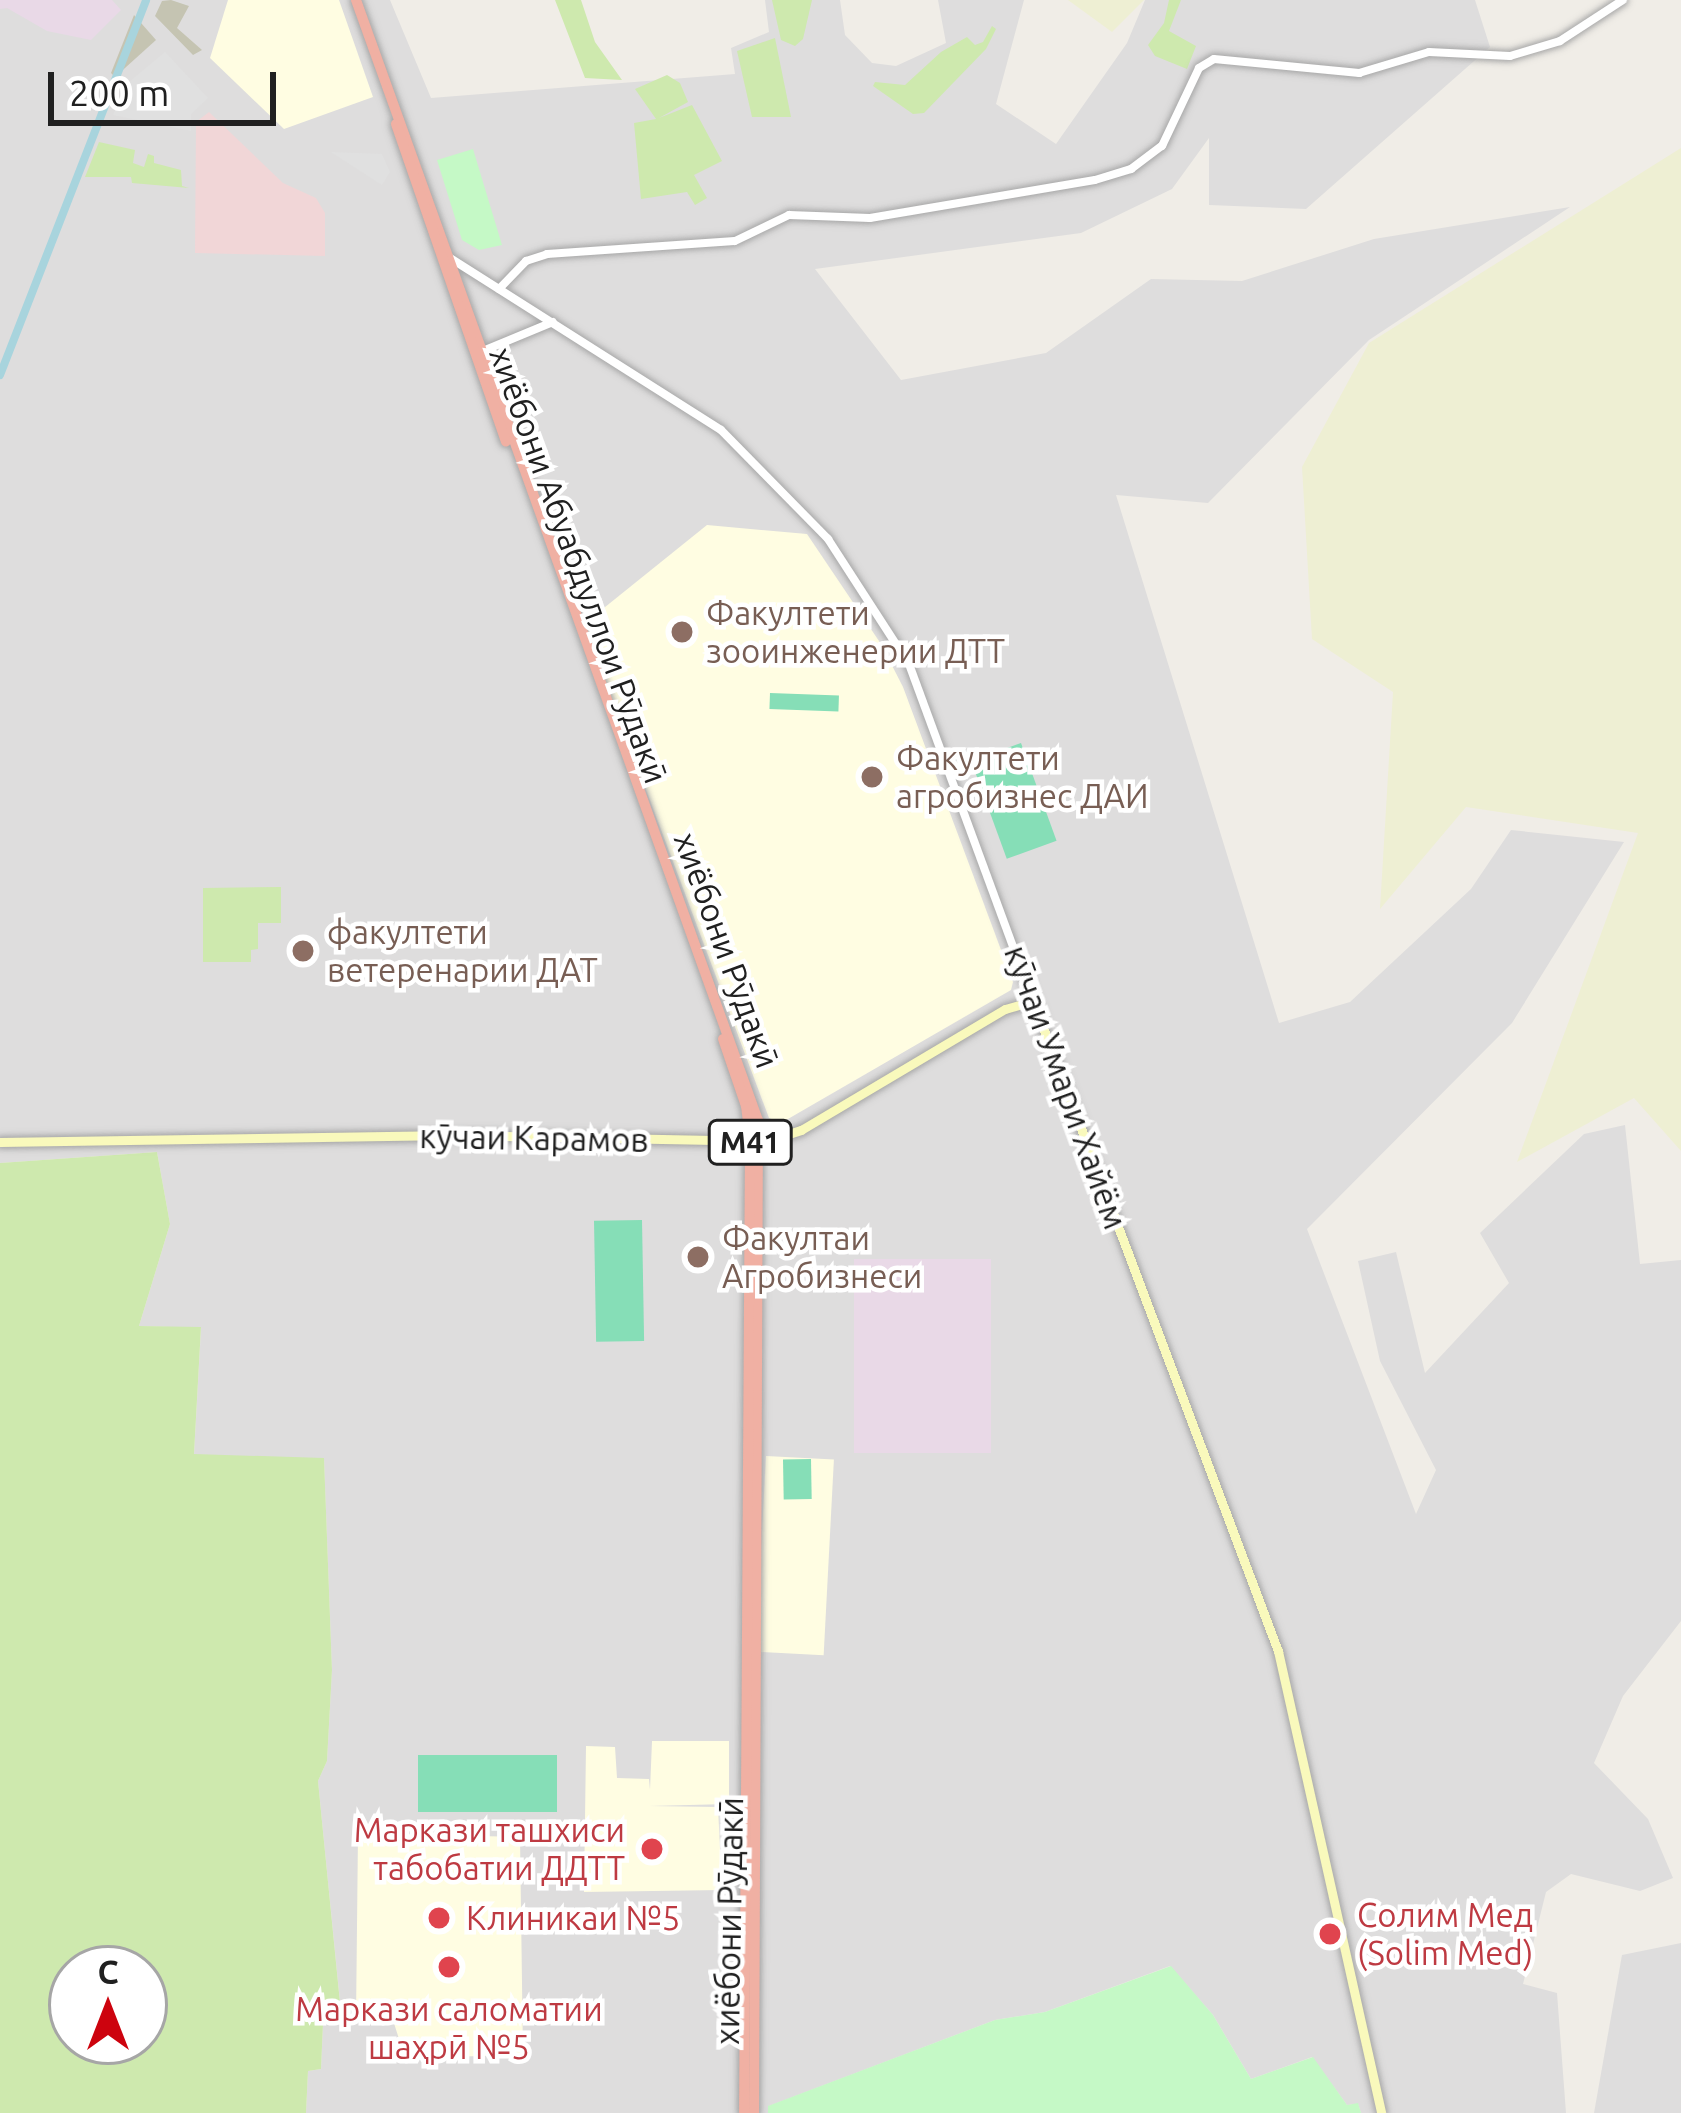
<!DOCTYPE html>
<meta charset="utf-8">
<style>
body{margin:0}
#map{position:relative;width:1681px;height:2113px;overflow:hidden;background:#f0ede7;font-family:Ubuntu,sans-serif}
div>[style]{position:absolute}
.residential>*{inset:0;background:#dedddd}
.commercial>*{inset:0;background:#f1d6d7}
.industrial>*{inset:0;background:#e9d9e7;transform-origin:0 0}
.education>*{inset:0;background:#fffde2;transform-origin:0 0}
.construction>*{inset:0;background:#c5c4b2}
.farmland>*{inset:0;background:#eeefd3}
.grass>*{inset:0;background:#cee9ae}
.park>*{inset:0;background:#c5f9c6}
.pitch>*{inset:0;background:#86deb7;transform-origin:0 0}
.parking>*{inset:0;background:#e0e0e0}
.canal>*{height:8px;margin:-4px;padding:0 4px;transform-origin:4px;border-radius:4px;background:#a8d4dd}
.roads{filter:drop-shadow(0 0 3px #a7a7a7) drop-shadow(0 0 3px #a7a7a7)}
.tertiary>*{height:8px;margin:-4px;padding:0 4px;transform-origin:4px;border-radius:4px;background:#fff}
.secondary>*{height:9px;margin:-4.5px;padding:0 4.5px;transform-origin:4.5px;border-radius:4.5px;background:#f9f9bc}
.trunk>*{height:10px;margin:-5px;padding:0 5px;transform-origin:5px;border-radius:5px;background:#f0b0a3}
.dots>*{width:33px;height:33px;translate:-50% -50%;box-sizing:border-box;border:6px solid #fff;border-radius:50%}
span{translate:-50% -50%;white-space:nowrap;text-align:center;line-height:1.15;-webkit-text-stroke:9px #fff;paint-order:stroke}
.shield-label span{padding:3px 9px;background:#fff;border:3px solid;border-radius:9px;-webkit-text-stroke-width:0}
.shield-label{font-size:30px;color:#202020;font-weight:700}
.street-label{font-size:33px;color:#202020}
.education-label{font-size:33px;color:#785e54}
.left{translate:0 -50%;text-align:left}
.health-label{font-size:33px;color:#be3a42}
.right{translate:-100% -50%;text-align:right}
.north{position:absolute;left:48px;top:1945px;width:120px;height:120px;box-sizing:border-box;background:#fff;border:3px solid #a6a6a6;border-radius:50%;rotate:0deg;font-size:33px;font-weight:700;line-height:48px;text-align:center;color:#202020}
.north::after{content:'';display:block;margin:auto;width:42px;height:54px;background:#cd030e;clip-path:polygon(50% 0,100% 100%,50% 72%,0 100%)}
.scale{position:absolute;left:48px;top:72px;width:228px;height:54px;box-sizing:border-box;border:6px solid #202020;border-top:0;padding-left:15px;font-size:36px;line-height:42px;white-space:nowrap;color:#202020;-webkit-text-stroke:9px #fff;paint-order:stroke}
</style>
<div id="map">
<div class="residential">
<div style="clip-path:polygon(0 0,390px 0,431px 98px,735px 74px,731px 48px,769px 32px,765px 0,840px 0,845px 35px,872px 63px,896px 66px,946px 43px,938px 0,1024px 0,996px 104px,1056px 144px,1127px 43px,1145px 0,1475px 0,1490px 47px,1306px 209px,1209px 205px,1209px 138px,1172px 189px,1081px 233px,815px 269px,901px 380px,1046px 353px,1151px 279px,1242px 281px,1374px 239px,1570px 207px,1369px 340px,1208px 503px,1116px 495px,1279px 1023px,1350px 1002px,1471px 889px,1511px 830px,1624px 842px,1512px 1023px,1307px 1229px,1416px 1514px,1436px 1470px,1380px 1361px,1358px 1261px,1396px 1252px,1425px 1373px,1509px 1283px,1480px 1233px,1584px 1134px,1625px 1125px,1640px 1264px,1681px 1260px,1681px 1621px,1623px 1696px,1594px 1763px,1648px 1819px,1673px 1878px,1640px 1891px,1571px 1874px,1546px 1892px,1523px 1984px,1557px 1993px,1566px 2113px,1361px 2113px,1358px 2104px,1347px 2105px,1312px 2057px,1251px 2079px,1213px 2015px,1170px 1966px,1045px 2012px,995px 2020px,769px 2106px,768px 2113px,306px 2113px,308px 2071px,321px 2069px,323px 2024px,342px 2022px,318px 1781px,327px 1761px,332px 1670px,324px 1459px,194px 1455px,201px 1328px,139px 1326px,170px 1224px,157px 1152px,0 1163px)"></div>
<div style="clip-path:polygon(1681px 1943px,1681px 2113px,1594px 2113px,1622px 1955px)"></div>
</div>
<div class="commercial">
<div style="clip-path:polygon(209px 112px,283px 183px,316px 198px,325px 213px,325px 256px,195px 253px,196px 122px)"></div>
</div>
<div class="industrial">
<div style="clip-path:polygon(0 0,112px 0,121px 10px,91px 40px,47px 31px,7px 8px,0 9px)"></div>
<div style="left:991px;top:1259px;width:194px;height:137px;rotate:90deg"></div>
</div>
<div class="education">
<div style="clip-path:polygon(228px 0,339px 0,373px 97px,284px 129px,210px 58px)"></div>
<div style="clip-path:polygon(707px 525px,807px 534px,881px 644px,903px 687px,1013px 982px,1011px 990px,781px 1123px,769px 1118px,584px 624px)"></div>
<div style="left:766px;top:1456px;width:68px;height:196px;rotate:3deg"></div>
<div style="clip-path:polygon(652px 1741px,729px 1741px,729px 1804px,649px 1806px,718px 1807px,722px 1890px,584px 1892px,586px 1746px,615px 1747px,617px 1778px,649px 1779px,650px 1790px)"></div>
<div style="clip-path:polygon(358px 1833px,520px 1837px,523px 2055px,405px 2058px,393px 2020px,356px 2018px)"></div>
</div>
<div class="construction">
<div style="clip-path:polygon(171px 0,189px 6px,177px 28px,202px 50px,193px 55px,155px 16px,162px 1px)"></div>
<div style="clip-path:polygon(134px 15px,156px 40px,115px 77px,111px 73px)"></div>
</div>
<div class="farmland">
<div style="clip-path:polygon(1068px 0,1144px 0,1112px 32px)"></div>
<div style="clip-path:polygon(1681px 148px,1681px 1151px,1634px 1098px,1517px 1162px,1638px 833px,1466px 807px,1380px 909px,1393px 692px,1312px 639px,1302px 467px,1369px 343px)"></div>
</div>
<div class="grass">
<div style="clip-path:polygon(555px 0,581px 0,595px 42px,622px 80px,585px 78px)"></div>
<div style="clip-path:polygon(772px 0,812px 0,803px 39px,795px 46px,781px 40px)"></div>
<div style="clip-path:polygon(1169px 0,1181px 0,1169px 31px,1196px 46px,1187px 69px,1155px 56px,1148px 45px,1164px 23px)"></div>
<div style="clip-path:polygon(992px 26px,996px 29px,986px 49px,924px 113px,913px 114px,873px 86px,875px 82px,905px 85px,941px 52px,967px 37px,975px 45px,983px 42px)"></div>
<div style="clip-path:polygon(775px 38px,791px 117px,752px 117px,737px 51px)"></div>
<div style="clip-path:polygon(667px 75px,680px 83px,688px 102px,659px 118px,692px 105px,722px 161px,694px 175px,707px 198px,695px 205px,687px 192px,641px 199px,634px 123px,656px 119px,635px 89px)"></div>
<div style="clip-path:polygon(99px 142px,135px 150px,133px 163px,144px 167px,148px 154px,154px 156px,154px 163px,181px 170px,182px 186px,189px 188px,132px 183px,131px 177px,85px 177px)"></div>
<div style="clip-path:polygon(281px 887px,281px 923px,258px 923px,258px 949px,251px 950px,251px 962px,203px 962px,203px 888px)"></div>
<div style="clip-path:polygon(evenodd,157px 1152px,170px 1224px,139px 1326px,201px 1327px,194px 1454px,324px 1458px,332px 1670px,327px 1761px,318px 1781px,342px 2023px,323px 2024px,321px 2069px,308px 2071px,306px 2113px,0 2113px,0 1163px,157px 1152px,72px 1969px,144px 1969px,144px 2041px,72px 2041px,72px 1969px)"></div>
</div>
<div class="park">
<div style="clip-path:polygon(473px 149px,502px 245px,479px 250px,462px 240px,437px 160px)"></div>
<div style="clip-path:polygon(1171px 1966px,1213px 2015px,1251px 2079px,1313px 2057px,1347px 2105px,1358px 2103px,1361px 2113px,768px 2113px,768px 2106px,995px 2020px,1045px 2012px)"></div>
</div>
<div class="pitch">
<div style="left:770px;top:693px;width:69px;height:16px;rotate:2deg"></div>
<div style="left:1021px;top:743px;width:104px;height:53px;rotate:70deg"></div>
<div style="left:642px;top:1220px;width:121px;height:48px;rotate:89deg"></div>
<div style="left:811px;top:1459px;width:40px;height:28px;rotate:89deg"></div>
<div style="left:557px;top:1755px;width:57px;height:139px;rotate:90deg"></div>
</div>
<div class="parking">
<div style="clip-path:polygon(165px 52px,208px 98px,191px 114px,191px 131px,113px 115px,129px 82px)"></div>
<div style="clip-path:polygon(331px 152px,382px 154px,390px 172px,382px 185px)"></div>
</div>
<div class="canal">
<div style="left:0;top:375px;width:402px;rotate:-68.7deg"></div>
</div>
<div class="roads">
<div class="tertiary">
<div style="left:450px;top:258px;width:321px;rotate:32.4deg"></div>
<div style="left:721px;top:430px;width:153px;rotate:45.5deg"></div>
<div style="left:828px;top:539px;width:149px;rotate:57.1deg"></div>
<div style="left:909px;top:664px;width:359px;rotate:69.8deg"></div>
<div style="left:499px;top:289px;width:39px;rotate:-46deg"></div>
<div style="left:526px;top:261px;width:22px;rotate:-18deg"></div>
<div style="left:547px;top:254px;width:188px;rotate:-4deg"></div>
<div style="left:735px;top:241px;width:60px;rotate:-25.7deg"></div>
<div style="left:789px;top:215px;width:81px;rotate:2.1deg"></div>
<div style="left:870px;top:218px;width:228px;rotate:-9.6deg"></div>
<div style="left:1095px;top:180px;width:38px;rotate:-17deg"></div>
<div style="left:1131px;top:169px;width:39px;rotate:-37deg"></div>
<div style="left:1162px;top:146px;width:86px;rotate:-64.6deg"></div>
<div style="left:1199px;top:68px;width:17px;rotate:-31deg"></div>
<div style="left:1214px;top:59px;width:146px;rotate:5.5deg"></div>
<div style="left:1359px;top:73px;width:73px;rotate:-16.7deg"></div>
<div style="left:1429px;top:52px;width:81px;rotate:2.8deg"></div>
<div style="left:1510px;top:56px;width:52px;rotate:-16.7deg"></div>
<div style="left:1560px;top:41px;width:75px;rotate:-33.1deg"></div>
<div style="left:478px;top:353px;width:81px;rotate:-22.5deg"></div>
</div>
<div class="secondary">
<div style="left:0;top:1142px;width:452px;rotate:-0.9deg"></div>
<div style="left:452px;top:1135px;width:315px;rotate:1.1deg"></div>
<div style="left:767px;top:1141px;width:36px;rotate:-18deg"></div>
<div style="left:801px;top:1130px;width:237px;rotate:-30.7deg"></div>
<div style="left:1005px;top:1009px;width:29px;rotate:-16deg"></div>
<div style="left:1033px;top:1001px;width:695px;rotate:69.35deg"></div>
<div style="left:1278px;top:1651px;width:473px;rotate:77.4deg"></div>
</div>
<div class="trunk">
<div style="left:356px;top:0;width:1190px;rotate:70.26deg"></div>
<div style="left:758px;top:1120px;width:993px;rotate:90.23deg"></div>
<div style="left:396px;top:124px;width:336px;rotate:70.9deg"></div>
<div style="left:723px;top:1039px;width:71px;rotate:71.1deg"></div>
<div style="left:746px;top:1106px;width:35px;rotate:83deg"></div>
<div style="left:750px;top:1141px;width:972px;rotate:90.35deg"></div>
</div>
</div>
<div class="dots">
<div style="left:682px;top:632px;background:#8d6e63"></div>
<div style="left:872px;top:777px;background:#8d6e63"></div>
<div style="left:303px;top:951px;background:#8d6e63"></div>
<div style="left:698px;top:1257px;background:#8d6e63"></div>
<div style="left:652px;top:1849px;background:#e0444e"></div>
<div style="left:439px;top:1918px;background:#e0444e"></div>
<div style="left:1330px;top:1934px;background:#e0444e"></div>
<div style="left:449px;top:1967px;background:#e0444e"></div>
</div>
<div class="shield-label">
<span style="left:750px;top:1142px">M41</span>
</div>
<div class="street-label">
<span style="left:579px;top:565px;rotate:70deg">хиёбони Абуабдуллои Рӯдакӣ</span>
<span style="left:727px;top:950px;rotate:70deg">хиёбони Рӯдакӣ</span>
<span style="left:1066px;top:1087px;rotate:70deg">кӯчаи Умари Хайём</span>
<span style="left:534px;top:1138px;rotate:1deg">кӯчаи Карамов</span>
<span style="left:729px;top:1921px;rotate:-89deg">хиёбони Рӯдакӣ</span>
</div>
<div class="education-label">
<span class="left" style="left:706px;top:632px">Факултети<br>зооинженерии ДТТ</span>
<span class="left" style="left:896px;top:777px">Факултети<br>агробизнес ДАИ</span>
<span class="left" style="left:327px;top:951px">факултети<br>ветеренарии ДАТ</span>
<span class="left" style="left:722px;top:1257px">Факултаи<br>Агробизнеси</span>
</div>
<div class="health-label">
<span class="right" style="left:625px;top:1849px">Маркази ташхиси<br>табобатии ДДТТ</span>
<span class="left" style="left:1357px;top:1934px">Солим Мед<br>(Solim Med)</span>
<span class="left" style="left:466px;top:1918px">Клиникаи №5</span>
<span style="left:449px;top:2028px">Маркази саломатии<br>шаҳрӣ №5</span>
</div>
<div class="north">С</div>
<div class="scale">200 m</div>
</div>
